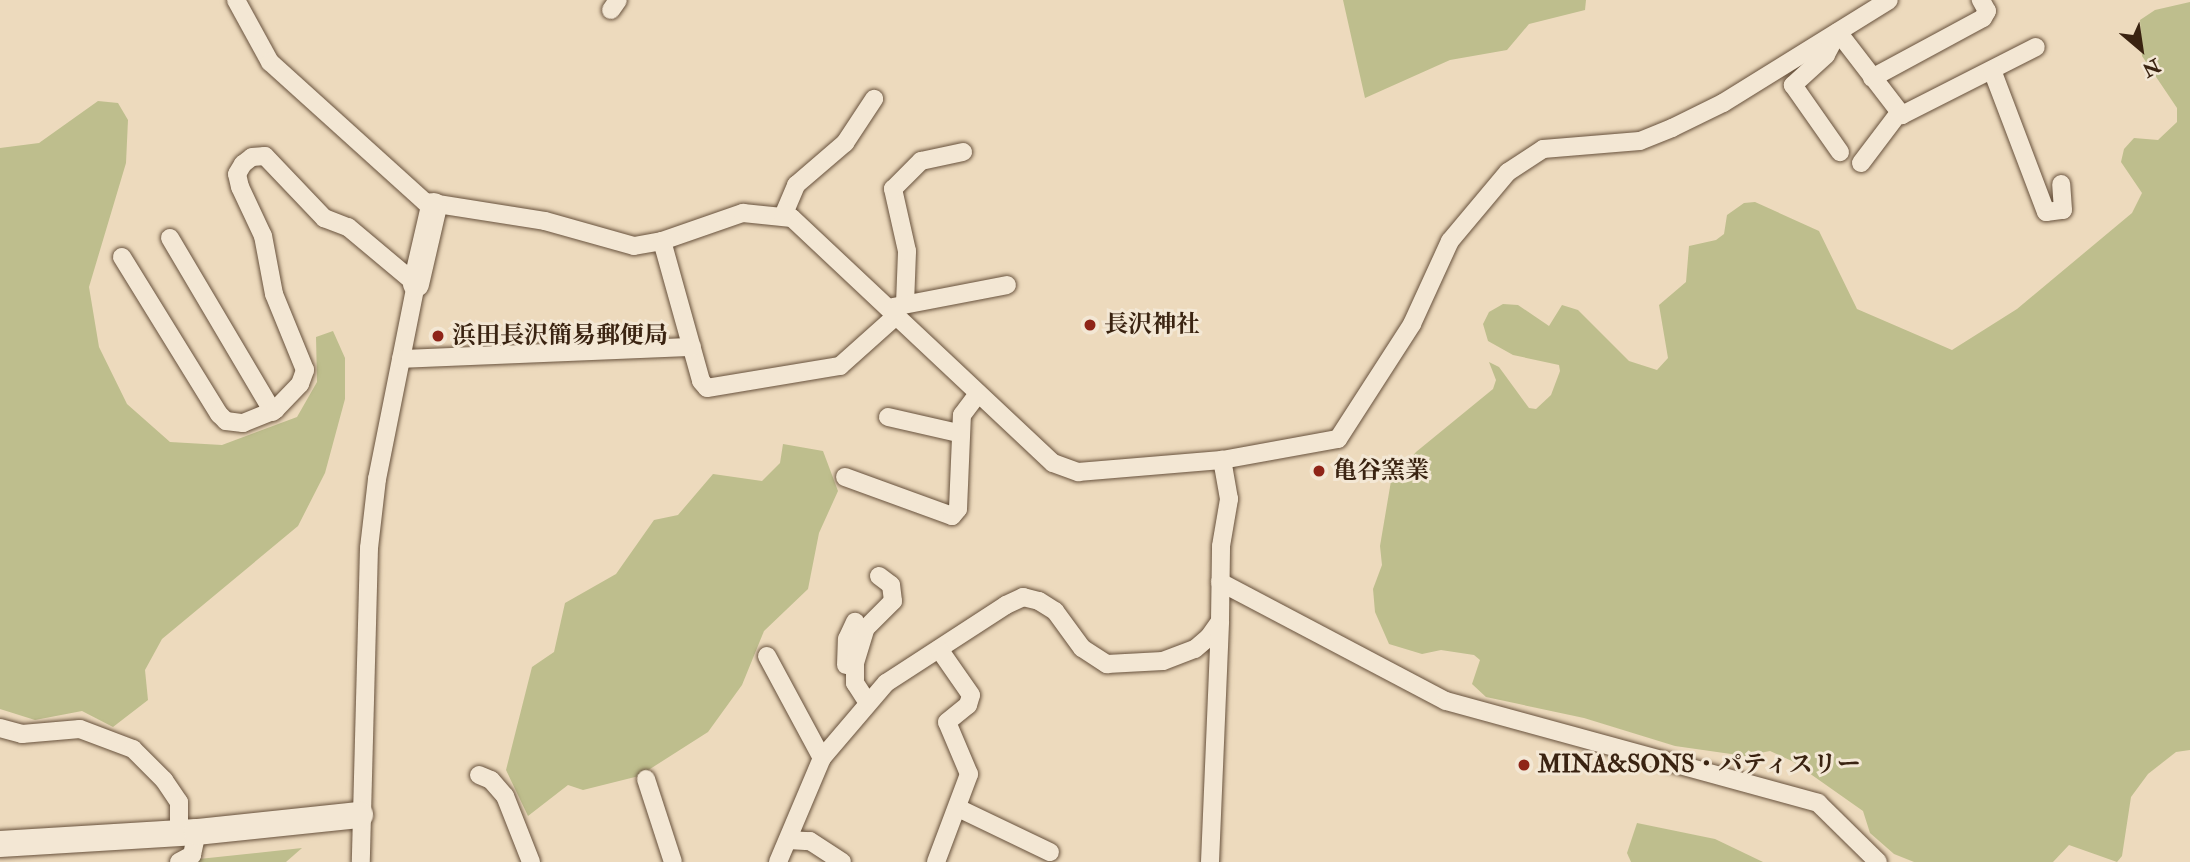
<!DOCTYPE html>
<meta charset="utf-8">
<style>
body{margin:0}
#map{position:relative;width:2190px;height:862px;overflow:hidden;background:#eddabd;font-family:"IM FELL Double Pica","Noto Serif JP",serif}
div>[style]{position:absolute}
.green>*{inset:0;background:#bebe8d}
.roads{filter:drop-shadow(0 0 2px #67513c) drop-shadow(0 0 2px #67513c)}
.street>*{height:18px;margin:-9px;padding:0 9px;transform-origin:9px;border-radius:9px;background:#f3e7d4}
.secondary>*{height:26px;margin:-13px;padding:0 13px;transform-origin:13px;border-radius:13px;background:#f3e7d4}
.dots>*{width:19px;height:19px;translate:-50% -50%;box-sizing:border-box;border:4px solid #f3e7d4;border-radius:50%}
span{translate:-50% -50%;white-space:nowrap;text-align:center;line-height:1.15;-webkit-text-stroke:6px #f3e7d4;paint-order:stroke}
.poi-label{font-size:24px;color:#3a2311;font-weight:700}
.left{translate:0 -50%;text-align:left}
.north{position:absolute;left:2106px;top:14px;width:70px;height:70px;-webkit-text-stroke:5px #f3e7d4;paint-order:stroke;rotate:151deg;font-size:19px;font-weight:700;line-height:28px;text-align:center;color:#3a2311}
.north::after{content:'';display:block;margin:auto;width:24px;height:32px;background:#3a2311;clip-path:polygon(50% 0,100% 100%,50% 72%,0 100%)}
</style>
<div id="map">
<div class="green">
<div style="clip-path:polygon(1343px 0,1586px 0,1585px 10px,1529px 24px,1507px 50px,1450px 60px,1365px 98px)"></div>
<div style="clip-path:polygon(2190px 2px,2190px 750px,2176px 752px,2148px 774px,2131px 797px,2122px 856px,2117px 862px,2069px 845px,2053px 862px,1914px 862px,1894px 854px,1870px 833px,1863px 811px,1792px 761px,1770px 751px,1745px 756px,1675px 746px,1584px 718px,1486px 697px,1472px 684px,1480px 660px,1474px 655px,1441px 650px,1422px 654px,1389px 644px,1375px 612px,1373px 589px,1382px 565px,1380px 546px,1391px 481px,1416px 452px,1493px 389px,1496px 380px,1489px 362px,1499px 367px,1529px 408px,1536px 409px,1551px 395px,1560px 371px,1559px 365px,1513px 355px,1488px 341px,1483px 324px,1489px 312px,1503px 304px,1518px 305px,1549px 326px,1562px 305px,1578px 310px,1629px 361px,1657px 370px,1668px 358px,1659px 305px,1686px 282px,1689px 246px,1716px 240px,1724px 234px,1727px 215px,1744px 203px,1755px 202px,1819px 231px,1857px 309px,1952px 350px,2017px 309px,2132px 213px,2142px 193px,2121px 162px,2124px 149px,2134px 138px,2158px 140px,2177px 122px,2177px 108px,2142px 56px,2140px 20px,2155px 10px)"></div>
<div style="clip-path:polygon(98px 101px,118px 103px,128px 120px,126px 163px,89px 287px,99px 347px,127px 404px,170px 442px,222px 445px,297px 417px,317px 382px,316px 337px,333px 331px,345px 358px,345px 399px,325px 473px,298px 526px,162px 639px,145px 670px,148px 700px,113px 727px,82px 711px,35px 720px,0 709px,0 148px,39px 143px)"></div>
<div style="clip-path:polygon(783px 444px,823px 451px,838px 491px,819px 533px,808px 589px,764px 631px,742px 685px,708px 732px,639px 776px,583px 790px,568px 785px,528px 816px,506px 770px,532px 667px,554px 652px,565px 603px,616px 574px,654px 520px,678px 515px,713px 474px,762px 481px,780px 463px)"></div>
<div style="clip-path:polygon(1637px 823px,1715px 839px,1763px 862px,1631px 862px,1627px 853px)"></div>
<div style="clip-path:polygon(302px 848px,286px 862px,193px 862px,199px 859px)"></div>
</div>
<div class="roads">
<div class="street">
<div style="left:236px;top:0;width:71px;rotate:61.3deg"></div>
<div style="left:270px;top:62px;width:209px;rotate:42.1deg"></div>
<div style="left:425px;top:202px;width:121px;rotate:9deg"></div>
<div style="left:545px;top:221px;width:92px;rotate:15.7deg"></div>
<div style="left:634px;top:246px;width:28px;rotate:-10deg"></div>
<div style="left:662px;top:241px;width:86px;rotate:-19.1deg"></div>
<div style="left:743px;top:213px;width:49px;rotate:5.8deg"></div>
<div style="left:792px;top:218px;width:358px;rotate:43.2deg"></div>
<div style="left:1053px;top:463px;width:27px;rotate:20deg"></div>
<div style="left:1078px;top:472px;width:144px;rotate:-4.8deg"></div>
<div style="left:1222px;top:460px;width:118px;rotate:-10.3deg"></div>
<div style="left:1338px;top:439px;width:137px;rotate:-57.2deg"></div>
<div style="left:1412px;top:324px;width:91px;rotate:-65.4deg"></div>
<div style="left:1450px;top:241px;width:90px;rotate:-50deg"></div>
<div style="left:1508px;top:172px;width:42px;rotate:-33.3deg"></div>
<div style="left:1543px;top:149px;width:97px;rotate:-4.7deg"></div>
<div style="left:1640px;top:141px;width:35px;rotate:-22deg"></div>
<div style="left:1672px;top:128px;width:57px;rotate:-26.1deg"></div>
<div style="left:1723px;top:103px;width:195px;rotate:-31.8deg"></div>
<div style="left:611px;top:10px;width:12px;rotate:-55deg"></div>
<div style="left:1838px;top:32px;width:105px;rotate:52.4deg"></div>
<div style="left:1902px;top:115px;width:150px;rotate:-26.9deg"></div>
<div style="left:1838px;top:32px;width:26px;rotate:118deg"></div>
<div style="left:1826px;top:55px;width:45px;rotate:137.7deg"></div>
<div style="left:1793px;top:85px;width:82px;rotate:55deg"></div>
<div style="left:1992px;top:70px;width:152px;rotate:69.2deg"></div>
<div style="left:2046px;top:212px;width:17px;rotate:-7deg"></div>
<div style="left:2063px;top:210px;width:26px;rotate:-94deg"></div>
<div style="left:1872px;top:78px;width:126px;rotate:-28.4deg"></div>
<div style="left:1983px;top:18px;width:8px;rotate:-60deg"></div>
<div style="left:1987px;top:11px;width:13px;rotate:-119deg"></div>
<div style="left:1861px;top:163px;width:61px;rotate:-52.9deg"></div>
<div style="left:783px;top:216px;width:34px;rotate:-67deg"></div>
<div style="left:796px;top:185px;width:65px;rotate:-40.6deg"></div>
<div style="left:845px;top:143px;width:53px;rotate:-56.6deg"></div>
<div style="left:170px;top:238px;width:202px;rotate:59.4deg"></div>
<div style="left:662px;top:241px;width:145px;rotate:74.4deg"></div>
<div style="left:701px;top:381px;width:9px;rotate:49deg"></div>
<div style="left:707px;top:388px;width:135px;rotate:-9.4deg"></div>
<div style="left:840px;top:366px;width:75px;rotate:-41.8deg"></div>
<div style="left:122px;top:257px;width:185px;rotate:58.3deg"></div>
<div style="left:219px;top:414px;width:10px;rotate:45deg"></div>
<div style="left:226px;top:421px;width:17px;rotate:7deg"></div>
<div style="left:243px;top:423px;width:35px;rotate:-22deg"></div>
<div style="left:275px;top:410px;width:36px;rotate:-46deg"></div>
<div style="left:300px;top:384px;width:15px;rotate:-70deg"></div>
<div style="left:305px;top:370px;width:82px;rotate:-112.2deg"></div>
<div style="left:274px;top:294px;width:59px;rotate:-100.7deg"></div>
<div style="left:263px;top:236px;width:54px;rotate:-115.1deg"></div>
<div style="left:240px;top:187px;width:13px;rotate:-103deg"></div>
<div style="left:237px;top:174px;width:12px;rotate:-59deg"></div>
<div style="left:243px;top:164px;width:11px;rotate:-38deg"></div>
<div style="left:252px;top:157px;width:13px;rotate:-4deg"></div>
<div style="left:265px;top:156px;width:86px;rotate:46.4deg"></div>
<div style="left:324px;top:218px;width:26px;rotate:21deg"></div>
<div style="left:348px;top:227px;width:89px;rotate:40deg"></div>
<div style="left:416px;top:284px;width:199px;rotate:101.3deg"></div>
<div style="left:377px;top:479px;width:69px;rotate:96.6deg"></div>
<div style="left:369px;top:548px;width:314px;rotate:91.5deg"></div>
<div style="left:905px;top:304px;width:53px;rotate:-87.8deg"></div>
<div style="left:907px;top:251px;width:64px;rotate:-102.7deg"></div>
<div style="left:893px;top:189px;width:40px;rotate:-45deg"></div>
<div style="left:921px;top:161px;width:43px;rotate:-12.1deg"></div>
<div style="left:893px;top:307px;width:116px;rotate:-10.9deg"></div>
<div style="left:401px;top:359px;width:291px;rotate:-2.4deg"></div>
<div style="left:888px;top:417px;width:72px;rotate:12.9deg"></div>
<div style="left:845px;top:477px;width:114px;rotate:20deg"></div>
<div style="left:952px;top:516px;width:9px;rotate:-49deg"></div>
<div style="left:958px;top:509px;width:94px;rotate:-87.6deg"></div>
<div style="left:962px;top:415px;width:26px;rotate:-53deg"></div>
<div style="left:1220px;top:582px;width:255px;rotate:27.8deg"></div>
<div style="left:1446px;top:701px;width:386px;rotate:15.3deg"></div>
<div style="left:1818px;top:803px;width:84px;rotate:44.5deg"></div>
<div style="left:767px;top:656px;width:116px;rotate:61.7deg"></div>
<div style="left:846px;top:665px;width:26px;rotate:-88deg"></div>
<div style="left:847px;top:639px;width:19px;rotate:-65deg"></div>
<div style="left:868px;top:703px;width:24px;rotate:-123deg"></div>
<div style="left:855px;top:683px;width:20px;rotate:-90deg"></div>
<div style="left:855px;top:663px;width:37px;rotate:-73deg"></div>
<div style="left:866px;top:628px;width:38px;rotate:-45deg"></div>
<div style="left:893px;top:601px;width:16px;rotate:-97deg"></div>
<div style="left:891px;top:585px;width:15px;rotate:-143deg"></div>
<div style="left:0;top:728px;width:23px;rotate:15deg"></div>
<div style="left:22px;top:734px;width:58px;rotate:-4.9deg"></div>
<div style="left:80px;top:729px;width:57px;rotate:20.7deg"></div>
<div style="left:133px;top:749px;width:44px;rotate:45deg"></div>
<div style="left:164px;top:780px;width:27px;rotate:56deg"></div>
<div style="left:179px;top:802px;width:31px;rotate:90deg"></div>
<div style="left:479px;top:775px;width:13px;rotate:23deg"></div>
<div style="left:491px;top:780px;width:21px;rotate:49deg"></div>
<div style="left:505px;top:796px;width:71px;rotate:68.5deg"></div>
<div style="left:646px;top:779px;width:87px;rotate:72deg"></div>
<div style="left:958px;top:808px;width:102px;rotate:25.6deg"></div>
<div style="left:788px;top:840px;width:22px;rotate:3deg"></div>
<div style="left:810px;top:841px;width:38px;rotate:33deg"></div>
<div style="left:179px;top:862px;width:15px;rotate:-28deg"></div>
<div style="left:192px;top:855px;width:24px;rotate:-78deg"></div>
<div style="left:778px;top:862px;width:113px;rotate:-67.1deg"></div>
<div style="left:822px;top:758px;width:99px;rotate:-49.5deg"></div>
<div style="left:886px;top:683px;width:143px;rotate:-33deg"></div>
<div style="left:1006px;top:605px;width:19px;rotate:-25deg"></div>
<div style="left:1023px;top:597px;width:16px;rotate:14deg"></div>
<div style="left:1039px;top:601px;width:19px;rotate:32deg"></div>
<div style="left:1055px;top:611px;width:46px;rotate:53.9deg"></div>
<div style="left:1082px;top:648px;width:30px;rotate:33deg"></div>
<div style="left:1107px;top:664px;width:56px;rotate:-3.1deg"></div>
<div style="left:1163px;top:661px;width:34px;rotate:-21deg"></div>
<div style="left:1195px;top:649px;width:18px;rotate:-41deg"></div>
<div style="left:1209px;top:637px;width:19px;rotate:-55deg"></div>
<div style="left:1220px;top:621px;width:75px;rotate:-89.2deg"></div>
<div style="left:1221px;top:546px;width:48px;rotate:-80.3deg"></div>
<div style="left:1229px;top:499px;width:40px;rotate:-100deg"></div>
<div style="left:936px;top:862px;width:94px;rotate:-69.4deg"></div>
<div style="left:969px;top:774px;width:56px;rotate:-112.9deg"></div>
<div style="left:947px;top:722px;width:27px;rotate:-39deg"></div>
<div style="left:968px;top:705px;width:10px;rotate:-73deg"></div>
<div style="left:971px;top:695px;width:56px;rotate:-124.8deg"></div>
<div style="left:1210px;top:862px;width:241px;rotate:-87.6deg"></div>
</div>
<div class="secondary">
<div style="left:416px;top:284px;width:80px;rotate:-77deg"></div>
<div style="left:0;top:844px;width:197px;rotate:-3.5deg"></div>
<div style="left:197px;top:832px;width:164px;rotate:-6deg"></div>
</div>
</div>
<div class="dots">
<div style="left:1090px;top:325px;background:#8f2418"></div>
<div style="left:438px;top:336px;background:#8f2418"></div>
<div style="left:1319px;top:471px;background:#8f2418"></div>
<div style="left:1524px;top:765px;background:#8f2418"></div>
</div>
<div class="poi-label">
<span class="left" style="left:1104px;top:325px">長沢神社</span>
<span class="left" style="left:452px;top:336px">浜田長沢簡易郵便局</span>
<span class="left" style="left:1333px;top:471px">亀谷窯業</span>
<span class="left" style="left:1538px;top:765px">MINA&amp;SONS・パティスリー</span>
</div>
<div class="north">N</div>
</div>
